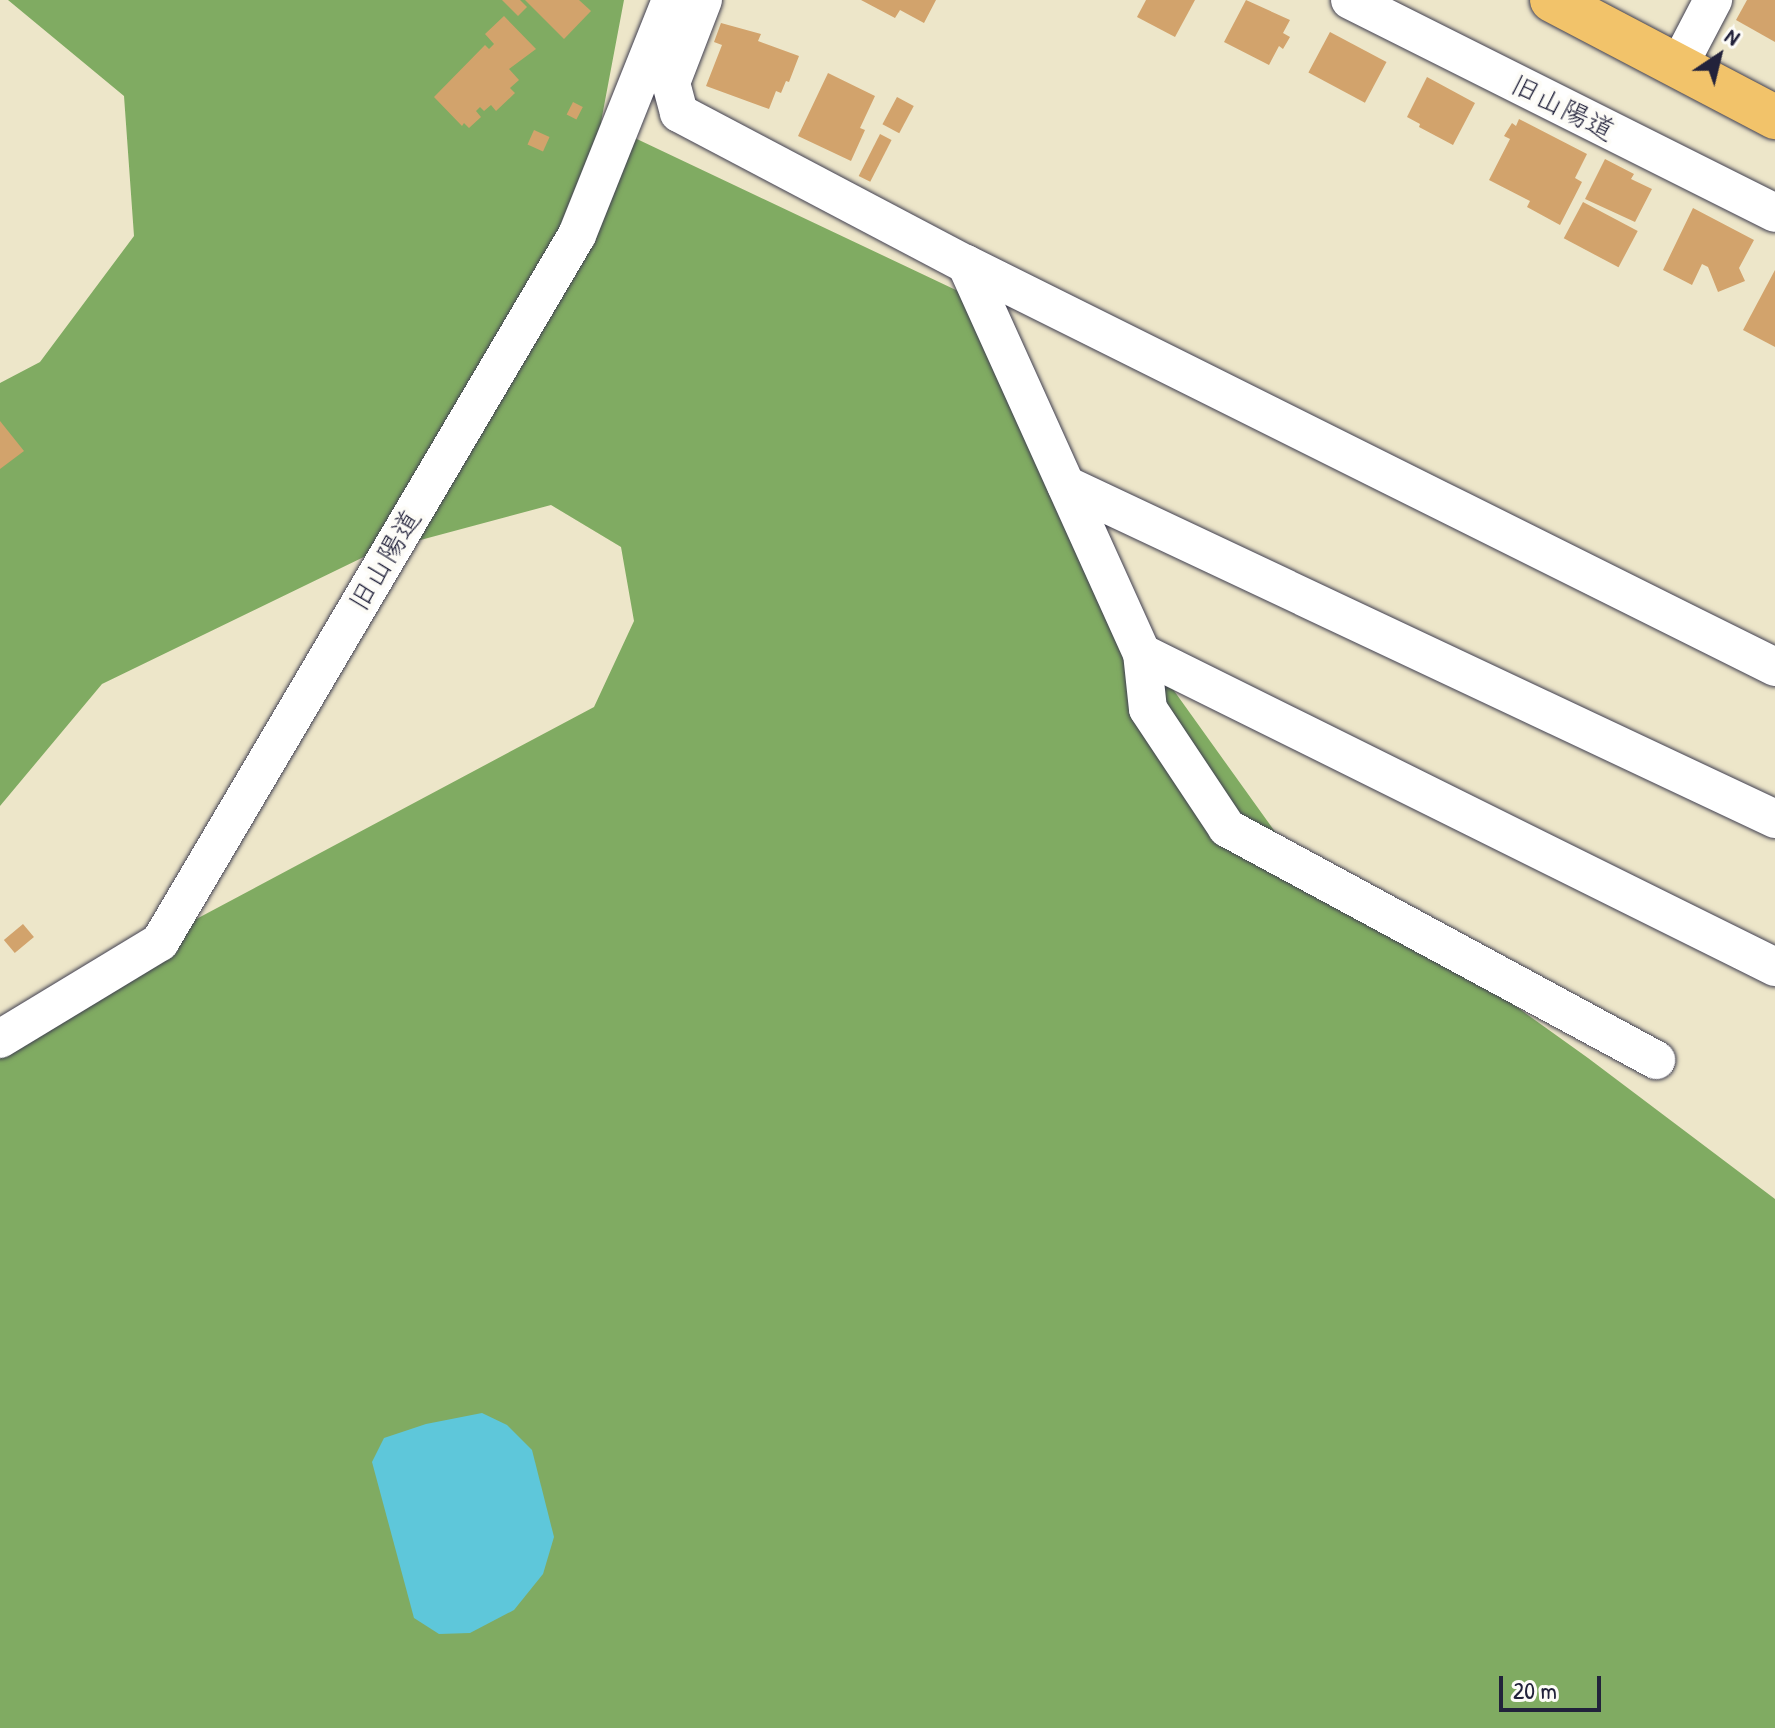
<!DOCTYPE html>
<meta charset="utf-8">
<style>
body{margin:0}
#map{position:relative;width:1775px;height:1728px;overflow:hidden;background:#ede6c9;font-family:"Patrick Hand","Klee One",sans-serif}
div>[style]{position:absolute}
.forest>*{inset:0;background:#80ab62}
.water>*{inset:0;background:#5ec7da}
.building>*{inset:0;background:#d2a36c;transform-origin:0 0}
.roads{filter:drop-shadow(0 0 2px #403f50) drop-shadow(0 0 2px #403f50)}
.minor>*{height:38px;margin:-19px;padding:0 19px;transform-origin:19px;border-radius:19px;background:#fff}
.trunk>*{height:44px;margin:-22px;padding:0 22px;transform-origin:22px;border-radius:22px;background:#f2c36a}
span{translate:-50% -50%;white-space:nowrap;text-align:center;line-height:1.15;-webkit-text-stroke:8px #fdfcf7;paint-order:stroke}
.street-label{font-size:28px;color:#22223b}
.north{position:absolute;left:1679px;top:16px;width:80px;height:80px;-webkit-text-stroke:6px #fdfcf7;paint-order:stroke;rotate:35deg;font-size:22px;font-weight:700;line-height:32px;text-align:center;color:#22223b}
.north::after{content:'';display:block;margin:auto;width:28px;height:36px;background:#22223b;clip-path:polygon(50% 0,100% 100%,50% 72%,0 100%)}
.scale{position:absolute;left:1499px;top:1676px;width:102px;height:36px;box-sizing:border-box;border:4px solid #22223b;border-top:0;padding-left:10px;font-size:24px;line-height:28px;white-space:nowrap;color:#22223b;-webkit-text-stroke:6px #fdfcf7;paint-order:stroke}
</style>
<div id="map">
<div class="forest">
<div style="clip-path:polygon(8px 0,624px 0,601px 122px,958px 291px,1137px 639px,1278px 836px,1588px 1058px,1775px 1199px,1775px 1728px,0 1728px,0 1047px,93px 974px,594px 707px,634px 621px,621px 547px,551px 505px,372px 553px,102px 684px,0 806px,0 383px,40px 362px,134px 236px,124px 96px)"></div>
</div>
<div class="water">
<div style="clip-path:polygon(482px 1413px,507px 1425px,532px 1450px,554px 1537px,543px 1574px,514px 1610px,470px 1633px,439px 1634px,414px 1618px,372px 1462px,384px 1438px,426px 1424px)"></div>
</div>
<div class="building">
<div style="clip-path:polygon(502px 0,520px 0,527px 7px,518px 16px)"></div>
<div style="clip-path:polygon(525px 0,579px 0,591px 11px,564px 39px)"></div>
<div style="clip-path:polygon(861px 0,936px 0,924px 23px,900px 10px,895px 18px)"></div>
<div style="clip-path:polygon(1146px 0,1195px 0,1175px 37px,1137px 17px)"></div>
<div style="clip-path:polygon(1246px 0,1290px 20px,1283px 33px,1290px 37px,1283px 49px,1279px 46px,1269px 65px,1224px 42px)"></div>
<div style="clip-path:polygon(1747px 0,1775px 0,1775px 42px,1736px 20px)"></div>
<div style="clip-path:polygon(504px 16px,536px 49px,509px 69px,519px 80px,510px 88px,515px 93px,496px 111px,491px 105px,484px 111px,480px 107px,476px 111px,481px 117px,469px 128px,464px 123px,462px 126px,434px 97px,485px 45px,489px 49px,494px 44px,485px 34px)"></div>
<div style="clip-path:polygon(721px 23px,761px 34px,758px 41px,799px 56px,789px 82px,786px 81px,781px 93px,776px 91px,769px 109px,706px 86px,722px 45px,714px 42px)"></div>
<div style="left:1330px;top:32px;width:64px;height:46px;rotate:28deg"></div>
<div style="clip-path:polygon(828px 73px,875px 96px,860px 128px,865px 130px,851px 161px,798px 136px)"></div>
<div style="clip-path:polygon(1427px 77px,1475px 103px,1453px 145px,1419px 127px,1420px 124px,1407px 117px)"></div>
<div style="left:897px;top:97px;width:19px;height:31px;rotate:28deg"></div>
<div style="left:573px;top:102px;width:11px;height:14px;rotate:27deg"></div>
<div style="clip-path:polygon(1519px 119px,1587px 154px,1575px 178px,1582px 182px,1560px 225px,1527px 207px,1530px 201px,1489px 180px,1510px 139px,1504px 136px,1512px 123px,1516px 126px)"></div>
<div style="left:534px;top:130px;width:17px;height:16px;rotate:24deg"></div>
<div style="left:880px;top:134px;width:13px;height:47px;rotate:27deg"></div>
<div style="clip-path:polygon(1605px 159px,1634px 174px,1631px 179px,1652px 189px,1635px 222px,1585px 199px)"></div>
<div style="left:1583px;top:202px;width:62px;height:41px;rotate:28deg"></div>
<div style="clip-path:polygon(1693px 208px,1754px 240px,1739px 268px,1745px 281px,1718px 292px,1708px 267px,1702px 264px,1692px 285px,1663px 270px)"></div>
<div style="clip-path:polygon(1775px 270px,1775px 347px,1743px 330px)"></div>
<div style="clip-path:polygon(0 421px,24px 451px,0 469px)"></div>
<div style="left:23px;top:924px;width:17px;height:25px;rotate:50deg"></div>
</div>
<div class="roads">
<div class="minor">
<div style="left:703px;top:0;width:89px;rotate:111.1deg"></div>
<div style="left:671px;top:83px;width:31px;rotate:75deg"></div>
<div style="left:679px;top:113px;width:324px;rotate:27.8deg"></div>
<div style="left:966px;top:264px;width:904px;rotate:26.48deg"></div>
<div style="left:1350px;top:0;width:475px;rotate:26.6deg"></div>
<div style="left:1678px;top:67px;width:76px;rotate:-62.4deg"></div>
<div style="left:966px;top:264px;width:427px;rotate:65.7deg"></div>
<div style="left:1142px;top:653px;width:56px;rotate:83.9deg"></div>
<div style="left:1148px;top:709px;width:143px;rotate:56.4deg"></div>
<div style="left:1227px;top:828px;width:488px;rotate:28.4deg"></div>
<div style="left:1066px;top:485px;width:784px;rotate:25.22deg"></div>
<div style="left:1142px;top:653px;width:707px;rotate:26.38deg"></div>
<div style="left:0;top:1039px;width:187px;rotate:-31.2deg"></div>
<div style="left:160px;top:942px;width:821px;rotate:-59.47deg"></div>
<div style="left:577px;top:235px;width:253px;rotate:-68.2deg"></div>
</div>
<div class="trunk">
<div style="left:1552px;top:0;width:252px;rotate:27.7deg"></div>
</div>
</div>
<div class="street-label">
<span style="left:1563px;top:107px;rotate:27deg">旧山陽道</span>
<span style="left:384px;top:560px;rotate:-59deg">旧山陽道</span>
</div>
<div class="north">N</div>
<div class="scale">20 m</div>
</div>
